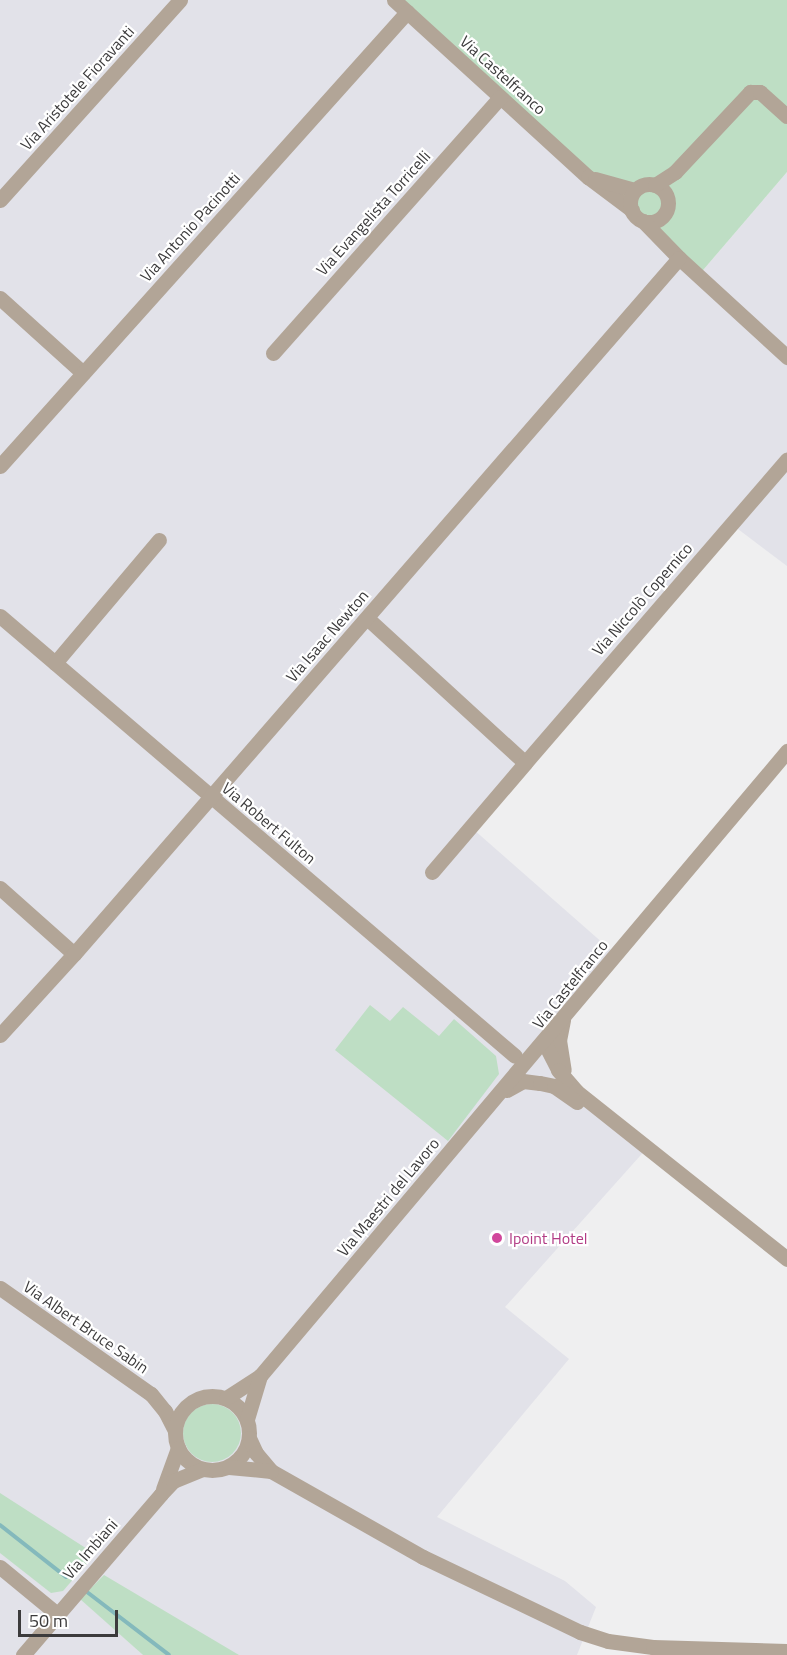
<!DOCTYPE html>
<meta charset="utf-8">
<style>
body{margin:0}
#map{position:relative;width:787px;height:1655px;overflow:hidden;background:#efeff0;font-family:"Titillium Web",sans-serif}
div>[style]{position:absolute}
.built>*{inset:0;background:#e2e2e9}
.green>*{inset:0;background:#bedec4}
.round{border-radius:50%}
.stream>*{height:4px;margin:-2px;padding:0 2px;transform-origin:2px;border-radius:2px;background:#84b9bc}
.minor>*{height:15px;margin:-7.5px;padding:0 7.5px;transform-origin:7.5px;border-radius:7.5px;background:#b2a597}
.minor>.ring{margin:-7.5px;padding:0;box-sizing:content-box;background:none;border:15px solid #b2a597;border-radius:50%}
.dots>*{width:16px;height:16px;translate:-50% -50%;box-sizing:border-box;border:3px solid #fff;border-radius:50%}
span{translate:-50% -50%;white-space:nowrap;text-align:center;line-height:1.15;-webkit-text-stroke:4.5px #fff;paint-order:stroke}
.street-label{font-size:16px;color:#3c3b3c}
.hotel-label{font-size:16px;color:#b23c85}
.left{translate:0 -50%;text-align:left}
.scale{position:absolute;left:18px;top:1610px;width:100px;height:27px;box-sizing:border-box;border:3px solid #3c3b3c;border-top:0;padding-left:8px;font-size:18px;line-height:21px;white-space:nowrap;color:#3c3b3c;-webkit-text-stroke:4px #fff;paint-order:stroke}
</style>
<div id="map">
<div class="built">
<div style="clip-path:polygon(0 0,392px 0,698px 276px,787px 172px,787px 566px,730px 523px,473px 829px,621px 959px,545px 1051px,627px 1131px,648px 1147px,505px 1307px,569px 1359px,437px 1517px,565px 1581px,596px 1607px,577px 1655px,237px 1655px,81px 1599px,143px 1655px,0 1655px)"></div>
</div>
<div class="green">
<div style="clip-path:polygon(392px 0,787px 0,787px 172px,698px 276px)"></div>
<div style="clip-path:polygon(370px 1005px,390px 1021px,403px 1007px,439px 1036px,454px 1019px,496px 1056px,499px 1074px,448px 1141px,335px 1050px)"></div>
<div class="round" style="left:183px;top:1404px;width:58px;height:58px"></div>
<div style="clip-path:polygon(0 1493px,95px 1554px,63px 1591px,51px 1593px,0 1553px)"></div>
<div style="clip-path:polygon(104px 1575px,239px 1655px,143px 1655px,80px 1599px)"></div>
</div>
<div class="stream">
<div style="left:0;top:1525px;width:84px;rotate:38.2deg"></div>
<div style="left:87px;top:1592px;width:103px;rotate:37.5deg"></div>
</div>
<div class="minor">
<div style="left:394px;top:0;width:263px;rotate:42.4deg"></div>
<div style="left:588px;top:177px;width:55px;rotate:36.9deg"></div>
<div style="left:595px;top:179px;width:41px;rotate:15.4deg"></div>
<div class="ring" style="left:630px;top:184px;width:23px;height:23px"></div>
<div style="left:655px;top:185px;width:24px;rotate:-33deg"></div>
<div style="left:675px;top:172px;width:110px;rotate:-46.8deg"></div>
<div style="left:750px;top:92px;width:10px"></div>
<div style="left:760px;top:92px;width:36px;rotate:42deg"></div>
<div style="left:0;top:200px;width:269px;rotate:-48deg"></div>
<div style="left:643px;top:221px;width:52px;rotate:45.8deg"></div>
<div style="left:679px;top:258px;width:147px;rotate:42.5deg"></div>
<div style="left:0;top:298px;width:112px;rotate:42.1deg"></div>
<div style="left:273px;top:353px;width:342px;rotate:-48.4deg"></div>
<div style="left:0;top:466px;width:610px;rotate:-48.12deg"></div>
<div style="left:0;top:616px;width:677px;rotate:40.51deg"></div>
<div style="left:367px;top:618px;width:214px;rotate:42.5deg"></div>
<div style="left:525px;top:763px;width:401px;rotate:-49.2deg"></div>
<div style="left:55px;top:663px;width:161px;rotate:-49.8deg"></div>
<div style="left:432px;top:872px;width:143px;rotate:-49.5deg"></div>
<div style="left:0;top:888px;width:99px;rotate:41.7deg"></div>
<div style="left:563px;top:1020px;width:20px;rotate:101deg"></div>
<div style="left:559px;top:1040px;width:30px;rotate:81deg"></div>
<div style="left:0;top:1035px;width:110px;rotate:-47.6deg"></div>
<div style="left:74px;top:954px;width:922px;rotate:-49deg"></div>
<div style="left:544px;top:1042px;width:31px;rotate:63deg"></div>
<div style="left:558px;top:1070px;width:28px;rotate:49deg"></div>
<div style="left:576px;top:1091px;width:270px;rotate:38.5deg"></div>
<div style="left:507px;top:1090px;width:18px;rotate:-29deg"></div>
<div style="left:523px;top:1081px;width:17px;rotate:7deg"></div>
<div style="left:540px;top:1083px;width:14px;rotate:12deg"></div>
<div style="left:554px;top:1086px;width:28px;rotate:35deg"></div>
<div style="left:0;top:1288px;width:184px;rotate:35.1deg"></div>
<div style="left:151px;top:1394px;width:22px;rotate:51deg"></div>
<div style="left:165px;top:1411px;width:22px;rotate:63deg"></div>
<div class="ring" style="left:175px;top:1396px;width:59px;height:59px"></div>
<div style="left:226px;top:1398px;width:40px;rotate:-32.9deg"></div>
<div style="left:260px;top:1376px;width:818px;rotate:-49.86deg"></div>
<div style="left:247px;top:1419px;width:45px;rotate:-73.2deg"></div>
<div style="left:249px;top:1438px;width:17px;rotate:65deg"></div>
<div style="left:256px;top:1453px;width:23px;rotate:50deg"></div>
<div style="left:271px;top:1471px;width:175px;rotate:29.5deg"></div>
<div style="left:423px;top:1557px;width:174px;rotate:25.5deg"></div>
<div style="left:580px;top:1632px;width:29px;rotate:18deg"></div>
<div style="left:608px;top:1641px;width:45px;rotate:7.6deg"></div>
<div style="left:653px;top:1647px;width:134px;rotate:1.7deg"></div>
<div style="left:229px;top:1467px;width:42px;rotate:5.4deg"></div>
<div style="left:163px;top:1489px;width:44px;rotate:-69.9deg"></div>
<div style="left:0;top:1567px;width:74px;rotate:39.5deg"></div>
<div style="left:23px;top:1655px;width:212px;rotate:-49.4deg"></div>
<div style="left:161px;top:1494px;width:18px;rotate:-47deg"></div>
<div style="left:173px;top:1481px;width:31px;rotate:-22deg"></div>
</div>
<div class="dots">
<div style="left:497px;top:1238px;background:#d1479c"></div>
</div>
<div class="street-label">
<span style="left:503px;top:75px;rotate:42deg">Via Castelfranco</span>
<span style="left:77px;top:88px;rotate:-48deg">Via Aristotele Fioravanti</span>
<span style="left:373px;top:213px;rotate:-48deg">Via Evangelista Torricelli</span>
<span style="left:190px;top:227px;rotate:-48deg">Via Antonio Pacinotti</span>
<span style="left:642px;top:599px;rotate:-49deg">Via Niccolò Copernico</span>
<span style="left:327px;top:636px;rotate:-49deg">Via Isaac Newton</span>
<span style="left:269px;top:823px;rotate:40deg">Via Robert Fulton</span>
<span style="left:570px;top:984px;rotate:-51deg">Via Castelfranco</span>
<span style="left:388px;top:1197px;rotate:-50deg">Via Maestri del Lavoro</span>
<span style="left:86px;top:1327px;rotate:35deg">Via Albert Bruce Sabin</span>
<span style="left:90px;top:1549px;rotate:-49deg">Via Imbiani</span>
</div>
<div class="hotel-label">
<span class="left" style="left:509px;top:1238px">Ipoint Hotel</span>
</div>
<div class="scale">50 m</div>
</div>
